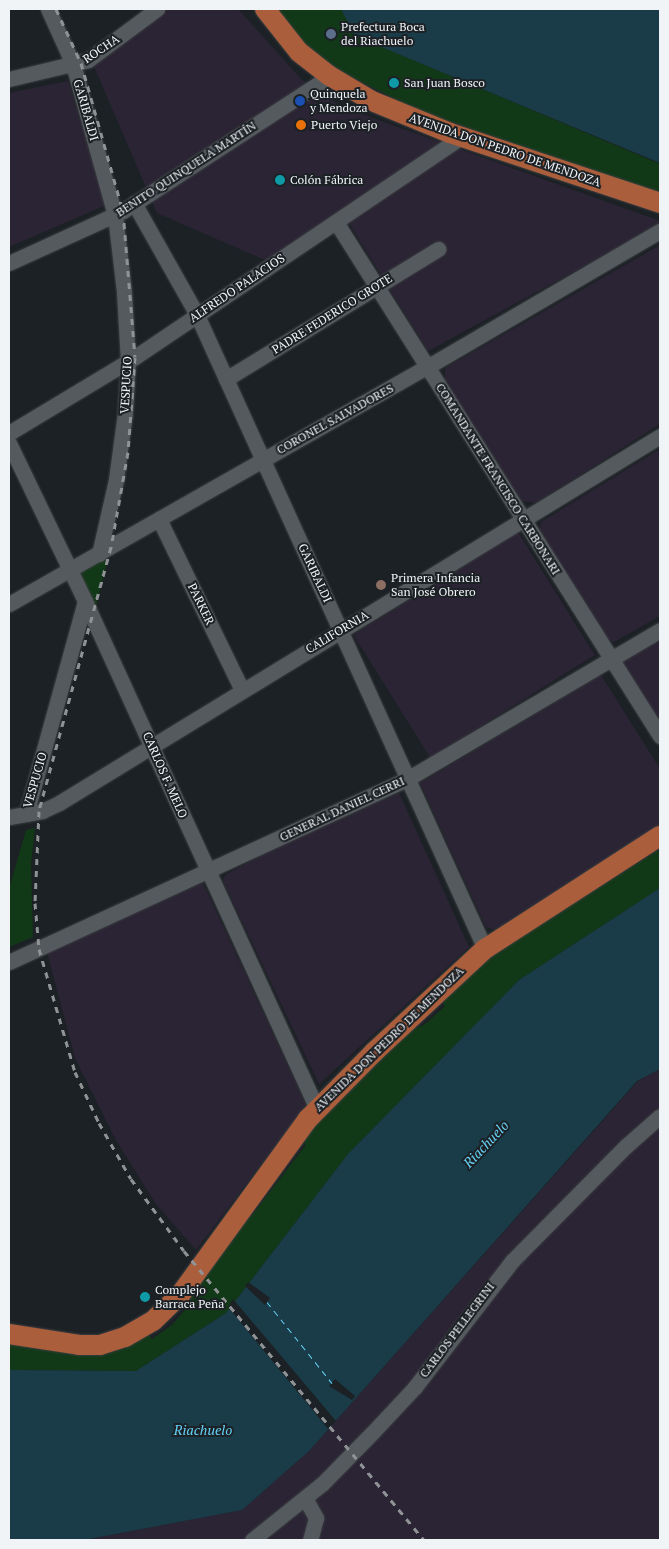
<!DOCTYPE html>
<meta charset="utf-8">
<style>
body{margin:0}
#map{position:relative;width:669px;height:1549px;overflow:hidden;background:#1c2125;font-family:"PT Serif",serif}
div>[style]{position:absolute}
.industrial>*{inset:0;background:#2b2434;transform-origin:0 0}
.green>*{inset:0;background:#123917}
.water>*{inset:0;background:#1a3c48}
.pier>*{inset:0;background:#1c2125}
.ferry>*{height:1px;margin-top:-0.5px;transform-origin:0;background:repeating-linear-gradient(90deg,#64d2f7 0 6px,transparent 0 11px)}
.roads{filter:drop-shadow(0 0 1px #3a3e41) drop-shadow(0 0 1px #3a3e41)}
.minor>*{height:15px;margin:-7.5px;padding:0 7.5px;transform-origin:7.5px;border-radius:7.5px;background:#555a5e}
.major>*{height:20px;margin:-10px;padding:0 10px;transform-origin:10px;border-radius:10px;background:#ab5e3b}
.rail>*{height:3px;margin-top:-1.5px;transform-origin:0;background:repeating-linear-gradient(90deg,#8f9396 0 6px,transparent 0 12px)}
.dots>*{width:14px;height:14px;translate:-50% -50%;box-sizing:border-box;border:2px solid #1c2125;border-radius:50%}
span{translate:-50% -50%;white-space:nowrap;text-align:center;line-height:1.15;-webkit-text-stroke:4px #1c2125;paint-order:stroke}
.poi-label{font-size:12px;color:#f1f4f7}
.left{translate:0 -50%;text-align:left}
.street-label{font-size:12px;color:#f1f4f7}
.water-label{font-size:14px;color:#64d2f7;font-style:italic}
.frame{position:absolute;inset:0;border:10px solid #f1f4f7;pointer-events:none}
</style>
<div id="map">
<div class="industrial">
<div style="clip-path:polygon(168px 9px,238px 9px,301px 79px,342px 107px,660px 221px,660px 225px,428px 351px,346px 218px,272px 263px,157px 213px,93px 64px)"></div>
<div style="clip-path:polygon(68px 81px,106px 205px,9px 247px,9px 93px)"></div>
<div style="clip-path:polygon(660px 245px,660px 424px,536px 503px,522px 501px,445px 382px,445px 368px)"></div>
<div style="clip-path:polygon(660px 449px,660px 616px,614px 642px,603px 637px,540px 531px,541px 522px)"></div>
<div style="left:518px;top:532px;width:145px;height:194px;rotate:58deg"></div>
<div style="clip-path:polygon(660px 640px,660px 724px,622px 663px)"></div>
<div style="clip-path:polygon(601px 675px,660px 769px,660px 825px,494px 930px,486px 927px,420px 783px)"></div>
<div style="clip-path:polygon(399px 793px,469px 947px,319px 1084px,223px 881px,225px 875px,268px 852px)"></div>
<div style="clip-path:polygon(203px 883px,306px 1105px,196px 1250px,156px 1204px,117px 1142px,75px 1058px,47px 952px)"></div>
<div style="clip-path:polygon(660px 1069px,660px 1540px,84px 1540px,242px 1510px,309px 1451px,638px 1081px)"></div>
</div>
<div class="green">
<div style="clip-path:polygon(275px 9px,341px 9px,356px 36px,660px 164px,660px 194px,419px 111px,328px 65px,280px 20px)"></div>
<div style="clip-path:polygon(111px 547px,93px 618px,71px 570px)"></div>
<div style="clip-path:polygon(35px 828px,31px 864px,33px 937px,9px 947px,9px 889px,26px 830px)"></div>
<div style="clip-path:polygon(660px 849px,660px 888px,519px 980px,348px 1154px,226px 1313px,136px 1371px,9px 1370px,9px 1343px,148px 1333px,152px 1339px,172px 1325px,191px 1303px,188px 1299px,220px 1248px,253px 1214px,305px 1146px,304px 1135px,408px 1030px,424px 1025px,444px 1007px,443px 997px,509px 936px,519px 938px,540px 925px)"></div>
</div>
<div class="water">
<div style="clip-path:polygon(341px 9px,660px 9px,660px 163px,355px 36px)"></div>
<div style="clip-path:polygon(660px 888px,660px 1069px,637px 1081px,309px 1451px,242px 1510px,84px 1540px,9px 1540px,9px 1370px,136px 1371px,226px 1313px,348px 1154px,519px 980px)"></div>
</div>
<div class="pier">
<div style="clip-path:polygon(248px 1282px,270px 1298px,265px 1305px,245px 1286px)"></div>
<div style="clip-path:polygon(233px 1299px,336px 1421px,328px 1429px,228px 1307px)"></div>
<div style="clip-path:polygon(335px 1379px,355px 1396px,352px 1400px,329px 1386px)"></div>
</div>
<div class="ferry">
<div style="left:267px;top:1302px;width:104px;rotate:51.3deg"></div>
</div>
<div class="roads">
<div class="minor">
<div style="left:48px;top:9px;width:60px;rotate:65.6deg"></div>
<div style="left:73px;top:64px;width:157px;rotate:74.5deg"></div>
<div style="left:115px;top:215px;width:78px;rotate:83.3deg"></div>
<div style="left:124px;top:292px;width:69px;rotate:86.7deg"></div>
<div style="left:128px;top:361px;width:52px;rotate:93.3deg"></div>
<div style="left:125px;top:413px;width:68px;rotate:97.7deg"></div>
<div style="left:116px;top:480px;width:76px;rotate:102.9deg"></div>
<div style="left:9px;top:79px;width:81px;rotate:-13.5deg"></div>
<div style="left:88px;top:60px;width:86px;rotate:-36.5deg"></div>
<div style="left:134px;top:203px;width:129px;rotate:60.6deg"></div>
<div style="left:197px;top:315px;width:696px;rotate:65.57deg"></div>
<div style="left:336px;top:222px;width:608px;rotate:57.77deg"></div>
<div style="left:9px;top:263px;width:125px;rotate:-24.5deg"></div>
<div style="left:123px;top:211px;width:247px;rotate:-33.1deg"></div>
<div style="left:226px;top:379px;width:249px;rotate:-31.5deg"></div>
<div style="left:9px;top:433px;width:147px;rotate:-31.1deg"></div>
<div style="left:135px;top:357px;width:393px;rotate:-34deg"></div>
<div style="left:9px;top:443px;width:175px;rotate:64.3deg"></div>
<div style="left:85px;top:601px;width:558px;rotate:65.45deg"></div>
<div style="left:159px;top:519px;width:190px;rotate:64.1deg"></div>
<div style="left:9px;top:604px;width:481px;rotate:-29.6deg"></div>
<div style="left:427px;top:367px;width:270px;rotate:-30.3deg"></div>
<div style="left:26px;top:814px;width:221px;rotate:-74.5deg"></div>
<div style="left:9px;top:817px;width:34px;rotate:-10deg"></div>
<div style="left:42px;top:811px;width:19px;rotate:-25deg"></div>
<div style="left:59px;top:803px;width:704px;rotate:-31.41deg"></div>
<div style="left:9px;top:962px;width:440px;rotate:-24.7deg"></div>
<div style="left:409px;top:778px;width:291px;rotate:-30.5deg"></div>
<div style="left:305px;top:1498px;width:23px;rotate:61deg"></div>
<div style="left:316px;top:1518px;width:23px;rotate:105deg"></div>
<div style="left:252px;top:1540px;width:90px;rotate:-38.7deg"></div>
<div style="left:322px;top:1484px;width:71px;rotate:-45.6deg"></div>
<div style="left:372px;top:1433px;width:63px;rotate:-46.9deg"></div>
<div style="left:415px;top:1387px;width:159px;rotate:-52.4deg"></div>
<div style="left:512px;top:1261px;width:162px;rotate:-45.3deg"></div>
<div style="left:626px;top:1146px;width:45px;rotate:-41.4deg"></div>
</div>
<div class="major">
<div style="left:265px;top:9px;width:55px;rotate:51.7deg"></div>
<div style="left:299px;top:52px;width:39px;rotate:38deg"></div>
<div style="left:330px;top:76px;width:49px;rotate:30.8deg"></div>
<div style="left:372px;top:101px;width:84px;rotate:22.3deg"></div>
<div style="left:450px;top:133px;width:221px;rotate:18.4deg"></div>
<div style="left:9px;top:1334px;width:71px;rotate:8.9deg"></div>
<div style="left:79px;top:1345px;width:21px"></div>
<div style="left:100px;top:1345px;width:26px;rotate:-18deg"></div>
<div style="left:125px;top:1337px;width:32px;rotate:-30deg"></div>
<div style="left:153px;top:1321px;width:37px;rotate:-44deg"></div>
<div style="left:180px;top:1295px;width:218px;rotate:-54deg"></div>
<div style="left:308px;top:1119px;width:94px;rotate:-45.4deg"></div>
<div style="left:374px;top:1052px;width:151px;rotate:-42.9deg"></div>
<div style="left:485px;top:949px;width:208px;rotate:-32.9deg"></div>
</div>
</div>
<div class="rail">
<div style="left:56px;top:9px;width:60px;rotate:65.2deg"></div>
<div style="left:81px;top:63px;width:154px;rotate:74.2deg"></div>
<div style="left:123px;top:211px;width:146px;rotate:85.3deg"></div>
<div style="left:135px;top:357px;width:95px;rotate:94.2deg"></div>
<div style="left:128px;top:452px;width:97px;rotate:100.1deg"></div>
<div style="left:111px;top:547px;width:274px;rotate:105.3deg"></div>
<div style="left:39px;top:811px;width:92px;rotate:92.5deg"></div>
<div style="left:35px;top:903px;width:46px;rotate:85deg"></div>
<div style="left:39px;top:949px;width:128px;rotate:73.7deg"></div>
<div style="left:75px;top:1072px;width:56px;rotate:64.8deg"></div>
<div style="left:99px;top:1123px;width:64px;rotate:60.3deg"></div>
<div style="left:131px;top:1179px;width:89px;rotate:53.6deg"></div>
<div style="left:184px;top:1251px;width:376px;rotate:50.3deg"></div>
</div>
<div class="dots">
<div style="left:331px;top:34px;background:#5c6f8a"></div>
<div style="left:394px;top:83px;background:#0f9aa8"></div>
<div style="left:300px;top:101px;background:#1a4fb4"></div>
<div style="left:301px;top:125px;background:#e8710a"></div>
<div style="left:280px;top:180px;background:#0f9aa8"></div>
<div style="left:381px;top:585px;background:#8d6e63"></div>
<div style="left:145px;top:1297px;background:#0f9aa8"></div>
</div>
<div class="poi-label">
<span class="left" style="left:341px;top:34px">Prefectura Boca<br>del Riachuelo</span>
<span class="left" style="left:404px;top:83px">San Juan Bosco</span>
<span class="left" style="left:310px;top:101px">Quinquela<br>y Mendoza</span>
<span class="left" style="left:311px;top:125px">Puerto Viejo</span>
<span class="left" style="left:290px;top:180px">Colón Fábrica</span>
<span class="left" style="left:391px;top:585px">Primera Infancia<br>San José Obrero</span>
<span class="left" style="left:155px;top:1297px">Complejo<br>Barraca Peña</span>
</div>
<div class="street-label">
<span style="left:101px;top:49px;rotate:-34deg">ROCHA</span>
<span style="left:86px;top:110px;rotate:74deg">GARIBALDI</span>
<span style="left:505px;top:150px;rotate:19deg">AVENIDA DON PEDRO DE MENDOZA</span>
<span style="left:186px;top:169px;rotate:-33deg">BENITO QUINQUELA MARTÍN</span>
<span style="left:237px;top:288px;rotate:-34deg">ALFREDO PALACIOS</span>
<span style="left:332px;top:314px;rotate:-32deg">PADRE FEDERICO GROTE</span>
<span style="left:126px;top:385px;rotate:-87deg">VESPUCIO</span>
<span style="left:335px;top:419px;rotate:-29deg">CORONEL SALVADORES</span>
<span style="left:498px;top:479px;rotate:58deg">COMANDANTE FRANCISCO CARBONARI</span>
<span style="left:315px;top:573px;rotate:65deg">GARIBALDI</span>
<span style="left:201px;top:604px;rotate:64deg">PARKER</span>
<span style="left:337px;top:632px;rotate:-31deg">CALIFORNIA</span>
<span style="left:165px;top:775px;rotate:66deg">CARLOS F. MELO</span>
<span style="left:35px;top:780px;rotate:-74deg">VESPUCIO</span>
<span style="left:342px;top:809px;rotate:-25deg">GENERAL DANIEL CERRI</span>
<span style="left:389px;top:1039px;rotate:-44deg">AVENIDA DON PEDRO DE MENDOZA</span>
<span style="left:457px;top:1330px;rotate:-53deg">CARLOS PELLEGRINI</span>
</div>
<div class="water-label">
<span style="left:486px;top:1144px;rotate:-47deg">Riachuelo</span>
<span style="left:203px;top:1430px">Riachuelo</span>
</div>
<div class="frame"></div>
</div>
